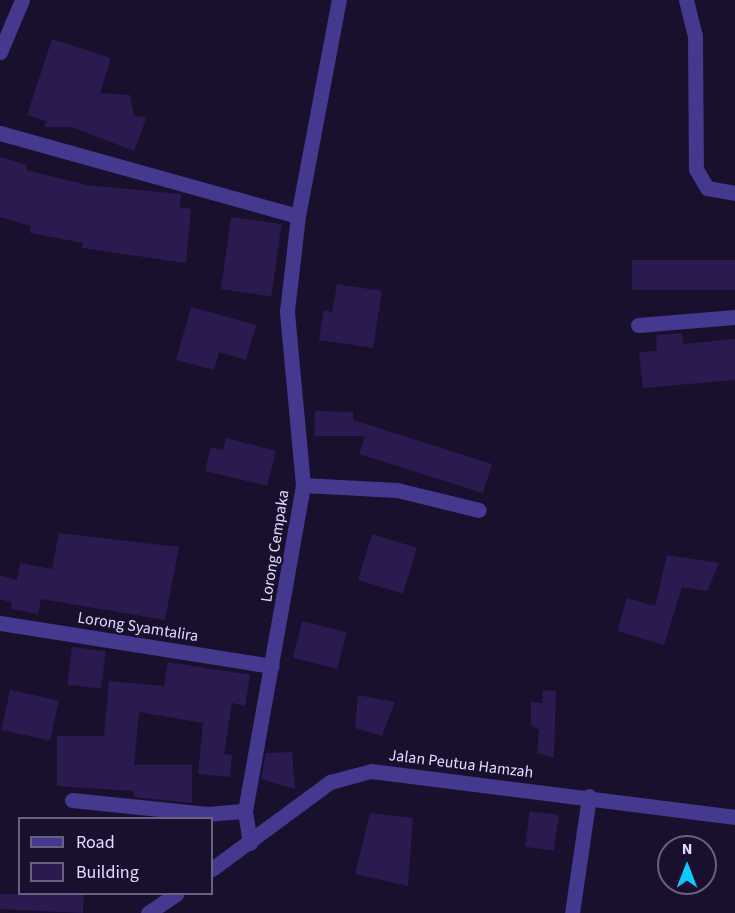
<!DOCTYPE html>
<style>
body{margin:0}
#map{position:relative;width:735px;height:913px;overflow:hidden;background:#18102d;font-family:"Source Sans 3",sans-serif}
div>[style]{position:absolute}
.building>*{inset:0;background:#2a1a4f;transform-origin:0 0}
.minor>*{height:15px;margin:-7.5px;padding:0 7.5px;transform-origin:7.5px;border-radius:7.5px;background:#44388f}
span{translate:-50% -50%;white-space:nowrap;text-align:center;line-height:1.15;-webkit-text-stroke:5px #18102d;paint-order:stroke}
.street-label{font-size:16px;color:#e3dbff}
.legend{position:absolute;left:18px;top:817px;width:195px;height:78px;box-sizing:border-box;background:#18102d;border:2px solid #696181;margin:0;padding:8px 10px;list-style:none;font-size:18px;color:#e3dbff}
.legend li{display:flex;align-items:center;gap:12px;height:30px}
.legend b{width:30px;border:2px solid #696181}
.north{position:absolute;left:657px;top:835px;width:60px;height:60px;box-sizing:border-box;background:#18102d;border:2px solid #696181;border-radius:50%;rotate:0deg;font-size:16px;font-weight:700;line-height:24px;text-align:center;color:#e3dbff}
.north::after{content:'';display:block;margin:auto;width:21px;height:27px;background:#07ccff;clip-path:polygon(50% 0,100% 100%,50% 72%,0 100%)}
</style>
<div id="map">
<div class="building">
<div style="clip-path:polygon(52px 39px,111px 58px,100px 93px,130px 95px,134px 116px,147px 117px,134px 151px,72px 127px,44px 127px,46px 121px,27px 115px)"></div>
<div style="clip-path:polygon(0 157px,27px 165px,26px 170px,87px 185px,181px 194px,180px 207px,191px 209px,186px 263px,82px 248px,83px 243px,30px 233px,31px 226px,0 217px)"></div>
<div style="left:231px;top:217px;width:51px;height:73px;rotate:8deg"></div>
<div style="left:735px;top:260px;width:30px;height:103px;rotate:90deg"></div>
<div style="clip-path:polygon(337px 284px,382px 291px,373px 348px,319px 340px,324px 310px,332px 312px)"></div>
<div style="clip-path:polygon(191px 307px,256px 325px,246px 360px,219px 352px,214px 370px,176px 360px)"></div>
<div style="clip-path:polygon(682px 333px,683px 344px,735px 339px,735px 380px,643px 388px,639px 352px,657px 351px,656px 335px)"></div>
<div style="clip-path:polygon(315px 411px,353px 412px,353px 420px,492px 464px,483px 493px,359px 454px,365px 436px,314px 436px)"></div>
<div style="clip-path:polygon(226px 438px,276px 451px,267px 486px,205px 471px,211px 447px,223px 450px)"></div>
<div style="clip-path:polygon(59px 533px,179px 547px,165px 620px,41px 599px,38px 614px,11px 609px,12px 603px,0 599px,0 575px,17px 580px,20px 563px,52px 569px)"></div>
<div style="left:372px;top:534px;width:47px;height:48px;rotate:17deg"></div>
<div style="clip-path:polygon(667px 555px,719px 563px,707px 591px,682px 587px,664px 645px,617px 631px,627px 598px,655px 606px)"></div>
<div style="left:302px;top:621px;width:46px;height:38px;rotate:14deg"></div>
<div style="left:72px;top:647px;width:34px;height:38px;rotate:7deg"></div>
<div style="clip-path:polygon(168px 662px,250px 675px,245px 706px,232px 703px,224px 754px,232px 755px,230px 777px,198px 774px,203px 723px,139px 712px,134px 765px,192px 765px,192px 803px,134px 797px,134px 791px,57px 786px,57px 736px,104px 736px,109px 681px,164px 686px)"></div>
<div style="left:10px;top:690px;width:50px;height:41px;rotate:12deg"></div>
<div style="clip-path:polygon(543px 690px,556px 691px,554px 758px,537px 753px,539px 730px,531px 725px,531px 702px,542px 703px)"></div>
<div style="clip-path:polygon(358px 695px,395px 702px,382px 736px,355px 728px)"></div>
<div style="clip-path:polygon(292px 752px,295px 789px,261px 779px,266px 753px)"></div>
<div style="left:530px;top:811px;width:29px;height:36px;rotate:8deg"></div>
<div style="clip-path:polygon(370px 813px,413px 818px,408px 886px,355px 874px)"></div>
<div style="clip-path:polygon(0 894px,84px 894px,83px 913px,0 909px)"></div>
</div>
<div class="minor">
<div style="left:686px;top:0;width:36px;rotate:76deg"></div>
<div style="left:695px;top:35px;width:134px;rotate:89.6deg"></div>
<div style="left:696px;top:169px;width:22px;rotate:60deg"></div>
<div style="left:707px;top:188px;width:28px;rotate:10deg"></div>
<div style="left:0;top:52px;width:56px;rotate:-67.1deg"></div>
<div style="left:0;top:133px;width:309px;rotate:15.6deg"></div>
<div style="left:638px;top:325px;width:97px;rotate:-4.7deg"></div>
<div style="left:303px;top:485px;width:94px;rotate:3deg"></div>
<div style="left:397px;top:490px;width:84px;rotate:13.7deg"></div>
<div style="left:0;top:623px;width:275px;rotate:9deg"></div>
<div style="left:72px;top:800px;width:136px;rotate:5.9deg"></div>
<div style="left:207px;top:814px;width:38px;rotate:-5deg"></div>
<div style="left:250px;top:843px;width:32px;rotate:-99deg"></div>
<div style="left:245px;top:811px;width:331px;rotate:-79.9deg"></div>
<div style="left:303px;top:485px;width:175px;rotate:-95.3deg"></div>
<div style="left:287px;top:311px;width:96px;rotate:-83.4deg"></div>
<div style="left:298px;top:216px;width:220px;rotate:-79.3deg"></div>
<div style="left:212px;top:869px;width:147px;rotate:-36.4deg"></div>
<div style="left:330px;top:782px;width:42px;rotate:-15deg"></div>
<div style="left:371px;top:771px;width:367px;rotate:7.2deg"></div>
<div style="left:148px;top:913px;width:34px;rotate:-34deg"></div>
<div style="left:572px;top:913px;width:118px;rotate:-81.7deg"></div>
</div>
<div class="street-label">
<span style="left:275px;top:546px;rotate:-81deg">Lorong Cempaka</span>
<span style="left:138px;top:627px;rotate:9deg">Lorong Syamtalira</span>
<span style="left:461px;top:764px;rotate:7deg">Jalan Peutua Hamzah</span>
</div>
<ul class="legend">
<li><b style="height:8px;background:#44388f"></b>Road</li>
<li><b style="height:16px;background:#2a1a4f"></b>Building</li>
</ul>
<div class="north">N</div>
</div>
